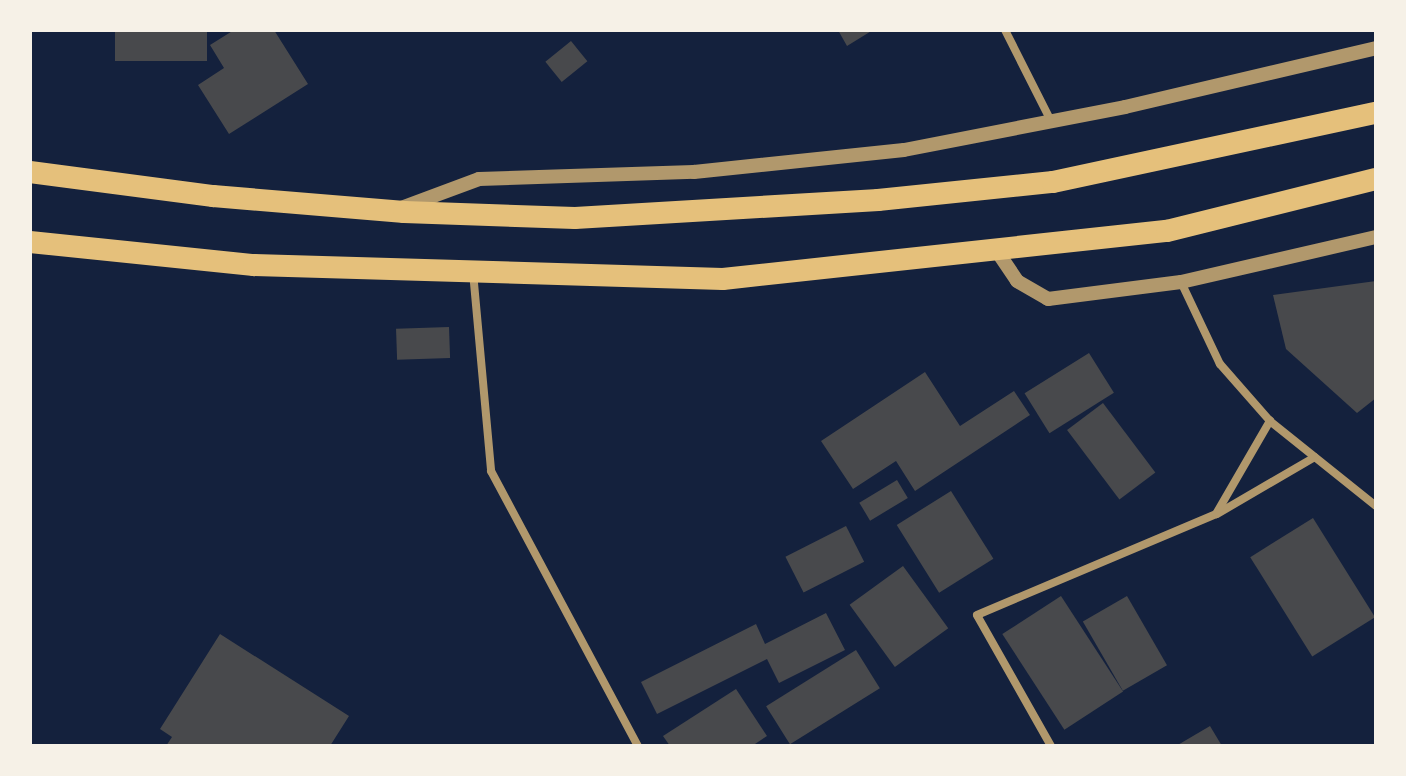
<!DOCTYPE html>
<style>
body{margin:0}
#map{position:relative;width:1406px;height:776px;overflow:hidden;background:#14213d;font-family:"Work Sans",sans-serif}
div>[style]{position:absolute}
.building>*{inset:0;background:#48494c;transform-origin:0 0}
.minor>*{height:8px;margin:-4px;padding:0 4px;transform-origin:4px;border-radius:4px;background:#b1986c}
.tertiary>*{height:14px;margin:-7px;padding:0 7px;transform-origin:7px;border-radius:7px;background:#b1986c}
.trunk>*{height:22px;margin:-11px;padding:0 11px;transform-origin:11px;border-radius:11px;background:#e5c07b}
span{translate:-50% -50%;white-space:nowrap;text-align:center;line-height:1.15;-webkit-text-stroke:6px #f6f1e7;paint-order:stroke}
.frame{position:absolute;inset:0;border:32px solid #f6f1e7;pointer-events:none}
</style>
<div id="map">
<div class="building">
<div style="left:115px;top:30px;width:92px;height:31px"></div>
<div style="clip-path:polygon(234px 30px,274px 30px,308px 84px,229px 134px,198px 85px,224px 68px,210px 45px)"></div>
<div style="clip-path:polygon(838px 30px,873px 30px,847px 46px)"></div>
<div style="left:571px;top:41px;width:26px;height:33px;rotate:51deg"></div>
<div style="clip-path:polygon(1376px 281px,1376px 398px,1357px 413px,1286px 349px,1273px 295px)"></div>
<div style="left:449px;top:327px;width:31px;height:53px;rotate:88deg"></div>
<div style="left:1089px;top:353px;width:47px;height:76px;rotate:58deg"></div>
<div style="clip-path:polygon(925px 372px,960px 426px,1014px 391px,1030px 415px,915px 491px,896px 461px,853px 489px,821px 441px)"></div>
<div style="left:1103px;top:403px;width:87px;height:45px;rotate:53deg"></div>
<div style="left:897px;top:480px;width:21px;height:44px;rotate:59deg"></div>
<div style="left:951px;top:491px;width:80px;height:64px;rotate:58deg"></div>
<div style="left:1313px;top:518px;width:117px;height:74px;rotate:58deg"></div>
<div style="left:846px;top:526px;width:40px;height:68px;rotate:63deg"></div>
<div style="left:903px;top:566px;width:77px;height:66px;rotate:54deg"></div>
<div style="left:1061px;top:596px;width:114px;height:70px;rotate:57deg"></div>
<div style="left:1127px;top:596px;width:80px;height:51px;rotate:60deg"></div>
<div style="clip-path:polygon(826px 613px,845px 650px,779px 683px,767px 659px,657px 714px,641px 682px,756px 624px,765px 644px)"></div>
<div style="clip-path:polygon(220px 634px,349px 716px,330px 746px,166px 746px,172px 737px,160px 729px)"></div>
<div style="left:856px;top:650px;width:45px;height:106px;rotate:58deg"></div>
<div style="clip-path:polygon(736px 689px,767px 736px,752px 746px,670px 746px,663px 736px)"></div>
<div style="clip-path:polygon(1210px 726px,1222px 746px,1176px 746px)"></div>
</div>
<div class="minor">
<div style="left:1005px;top:30px;width:102px;rotate:63.2deg"></div>
<div style="left:473px;top:272px;width:200px;rotate:84.8deg"></div>
<div style="left:491px;top:471px;width:312px;rotate:61.9deg"></div>
<div style="left:1181px;top:282px;width:91px;rotate:64.6deg"></div>
<div style="left:1220px;top:364px;width:76px;rotate:48.7deg"></div>
<div style="left:1217px;top:514px;width:113px;rotate:-30.2deg"></div>
<div style="left:1051px;top:746px;width:150px;rotate:-119.5deg"></div>
<div style="left:977px;top:615px;width:259px;rotate:-22.9deg"></div>
<div style="left:1216px;top:514px;width:108px;rotate:-59.9deg"></div>
<div style="left:1270px;top:421px;width:136px;rotate:38.7deg"></div>
</div>
<div class="tertiary">
<div style="left:401px;top:208px;width:83px;rotate:-20.4deg"></div>
<div style="left:479px;top:179px;width:215px;rotate:-1.9deg"></div>
<div style="left:694px;top:172px;width:211px;rotate:-6deg"></div>
<div style="left:904px;top:150px;width:225px;rotate:-11deg"></div>
<div style="left:1125px;top:107px;width:258px;rotate:-13.2deg"></div>
<div style="left:997px;top:251px;width:36px;rotate:56deg"></div>
<div style="left:1017px;top:281px;width:36px;rotate:30deg"></div>
<div style="left:1048px;top:299px;width:134px;rotate:-7.3deg"></div>
<div style="left:1181px;top:282px;width:200px;rotate:-13deg"></div>
</div>
<div class="trunk">
<div style="left:30px;top:172px;width:185px;rotate:7.5deg"></div>
<div style="left:213px;top:196px;width:192px;rotate:4.8deg"></div>
<div style="left:404px;top:212px;width:171px;rotate:2deg"></div>
<div style="left:575px;top:218px;width:304px;rotate:-3.4deg"></div>
<div style="left:878px;top:200px;width:176px;rotate:-5.9deg"></div>
<div style="left:1053px;top:182px;width:330px;rotate:-12.1deg"></div>
<div style="left:30px;top:242px;width:225px;rotate:5.9deg"></div>
<div style="left:254px;top:265px;width:469px;rotate:1.7deg"></div>
<div style="left:723px;top:279px;width:447px;rotate:-6.2deg"></div>
<div style="left:1167px;top:231px;width:215px;rotate:-14deg"></div>
</div>
<div class="frame"></div>
</div>
